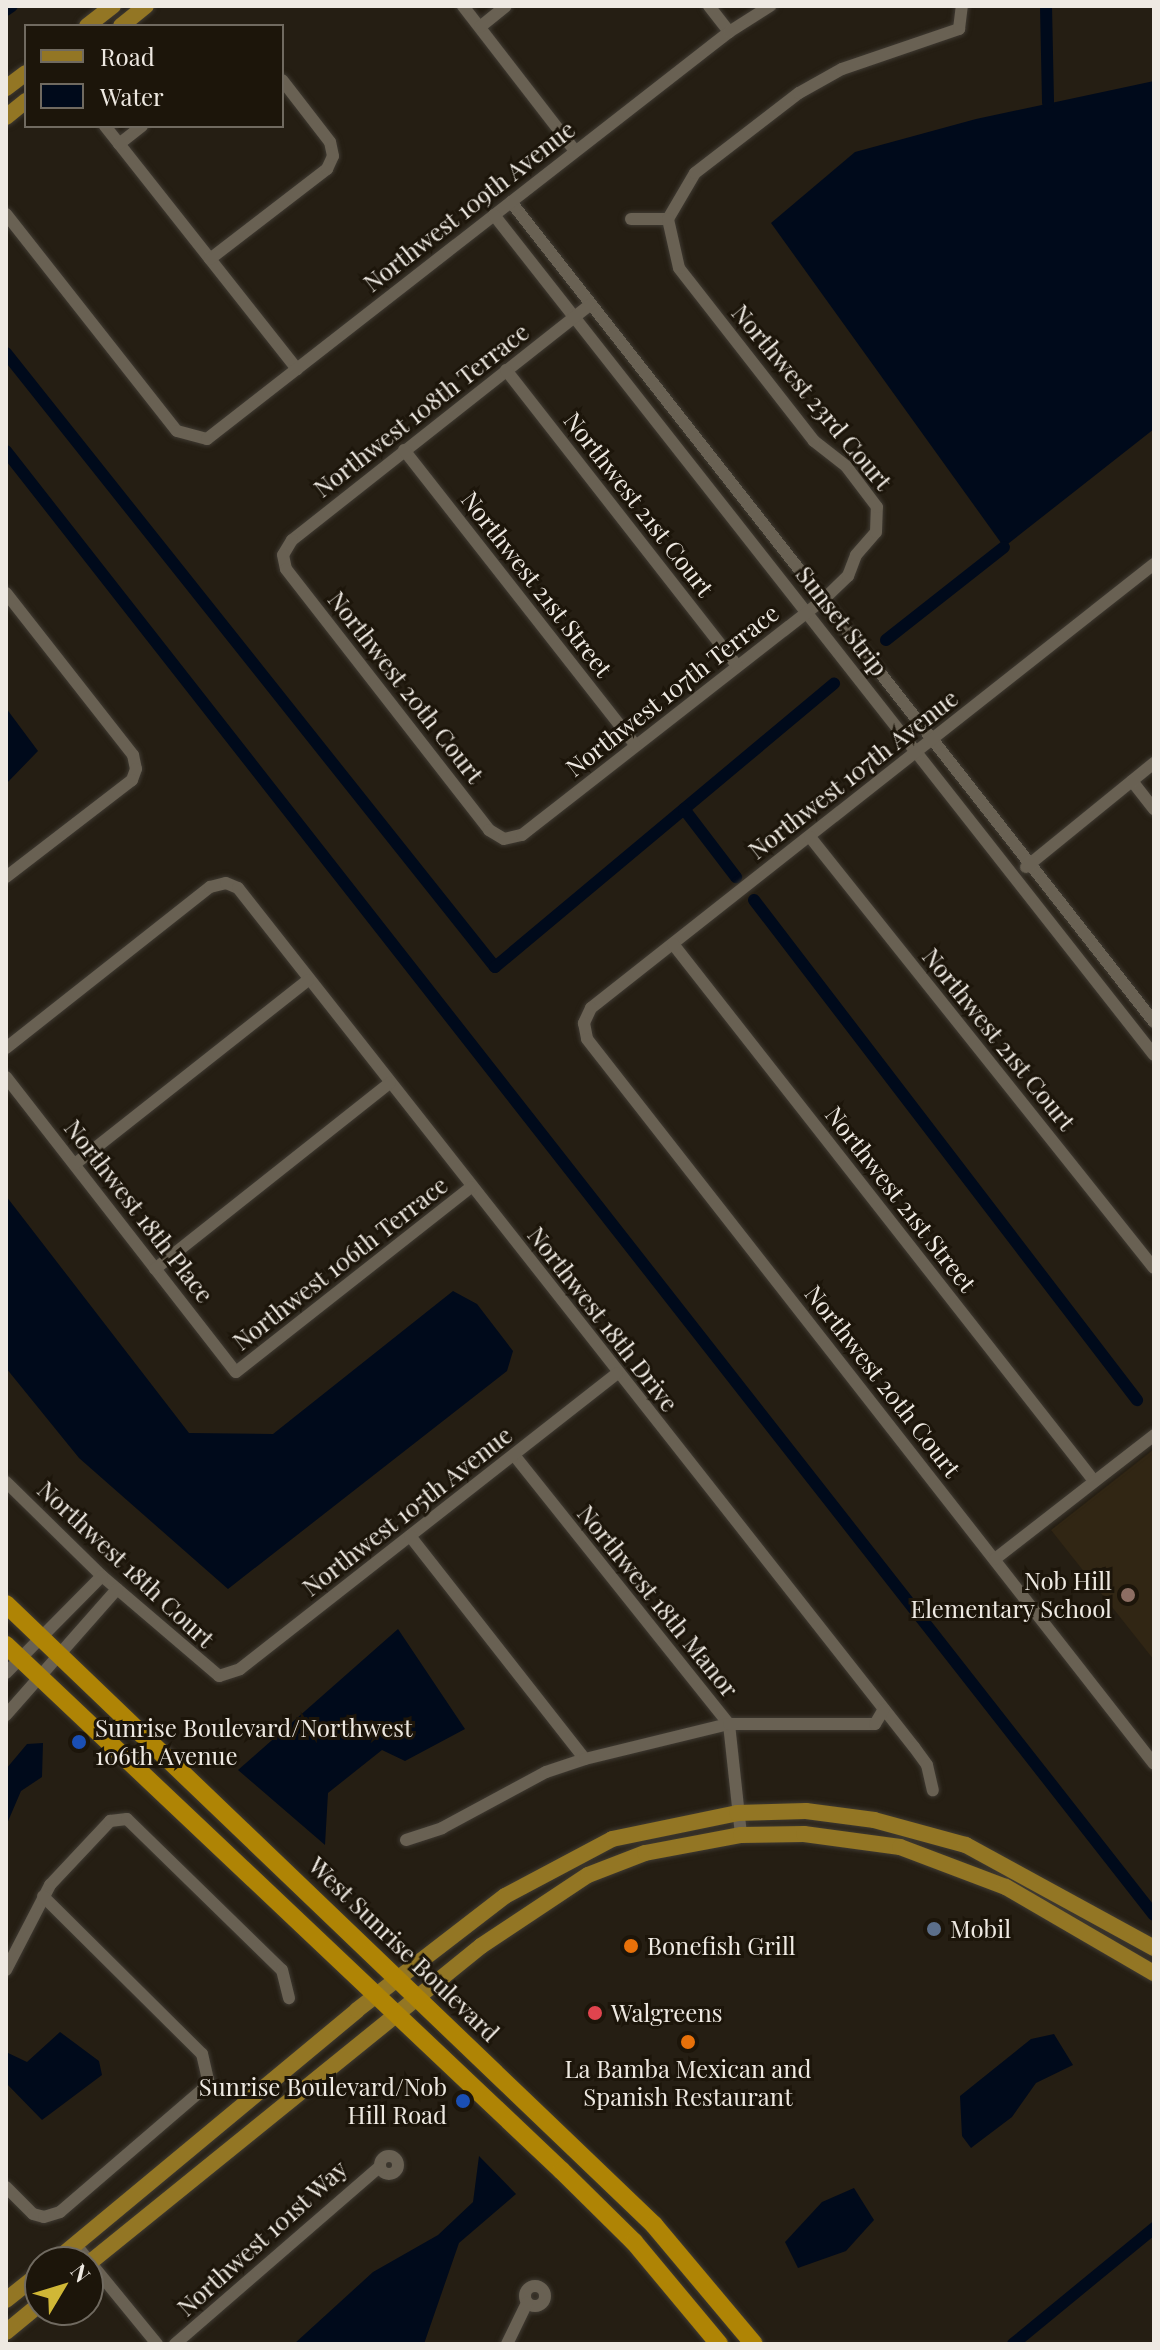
<!DOCTYPE html>
<style>
body{margin:0}
#map{position:relative;width:1160px;height:2350px;overflow:hidden;background:#251e13;font-family:"Playfair Display",serif}
div>[style]{position:absolute}
.built>*{inset:0;background:#312614}
.water>*{inset:0;background:#000a1b}
.canal>*{height:12px;margin:-6px;padding:0 6px;transform-origin:6px;border-radius:6px;background:#000a1b}
.roads{filter:drop-shadow(0 0 2px #3f3a32) drop-shadow(0 0 2px #3f3a32)}
.minor>*{height:12px;margin:-6px;padding:0 6px;transform-origin:6px;border-radius:6px;background:#696153}
.minor>.ring{margin:-6px;padding:0;box-sizing:content-box;background:none;border:12px solid #696153;border-radius:50%}
.major>*{height:16px;margin:-8px;padding:0 8px;transform-origin:8px;border-radius:8px;background:#937624}
.highway>*{height:18px;margin:-9px;padding:0 9px;transform-origin:9px;border-radius:9px;background:#af8405}
.dots>*{width:22px;height:22px;translate:-50% -50%;box-sizing:border-box;border:4px solid #1c150a;border-radius:50%}
span{translate:-50% -50%;white-space:nowrap;text-align:center;line-height:1.15;-webkit-text-stroke:6px #1c150a;paint-order:stroke}
.street-label{font-size:24px;color:#eee9e2}
.poi-label{font-size:24px;color:#eee9e2}
.right{translate:-100% -50%;text-align:right}
.left{translate:0 -50%;text-align:left}
.frame{position:absolute;inset:0;border:8px solid #eee9e2;pointer-events:none}
.legend{position:absolute;left:24px;top:24px;width:260px;height:104px;box-sizing:border-box;background:#1c150a;border:2px solid #706a60;margin:0;padding:10px 14px;list-style:none;font-size:24px;color:#eee9e2}
.legend li{display:flex;align-items:center;gap:16px;height:40px}
.legend b{width:40px;border:2px solid #706a60}
.north{position:absolute;left:24px;top:2246px;width:80px;height:80px;box-sizing:border-box;background:#1c150a;border:2px solid #706a60;border-radius:50%;rotate:52deg;font-size:22px;font-weight:700;line-height:32px;text-align:center;color:#eee9e2}
.north::after{content:'';display:block;margin:auto;width:28px;height:36px;background:#d0b736;clip-path:polygon(50% 0,100% 100%,50% 72%,0 100%)}
</style>
<div id="map">
<div class="built">
<div style="clip-path:polygon(1154px 1449px,1154px 1660px,1051px 1530px)"></div>
</div>
<div class="water">
<div style="clip-path:polygon(1154px 81px,1154px 429px,1004px 547px,771px 223px,855px 152px,976px 119px)"></div>
<div style="clip-path:polygon(6px 708px,38px 751px,6px 784px)"></div>
<div style="clip-path:polygon(6px 1196px,189px 1433px,273px 1434px,453px 1291px,477px 1304px,513px 1351px,507px 1371px,228px 1589px,79px 1458px,6px 1368px)"></div>
<div style="clip-path:polygon(398px 1629px,465px 1729px,405px 1761px,382px 1750px,328px 1793px,325px 1845px,238px 1770px)"></div>
<div style="clip-path:polygon(43px 1743px,42px 1777px,21px 1791px,6px 1826px,6px 1769px,27px 1744px)"></div>
<div style="clip-path:polygon(60px 2032px,99px 2061px,102px 2075px,42px 2120px,6px 2083px,6px 2052px,27px 2062px)"></div>
<div style="clip-path:polygon(1054px 2034px,1073px 2065px,1036px 2083px,1012px 2117px,971px 2148px,962px 2136px,960px 2096px,1031px 2039px)"></div>
<div style="clip-path:polygon(479px 2156px,516px 2194px,459px 2243px,424px 2344px,294px 2344px,373px 2272px,438px 2235px,473px 2202px)"></div>
<div style="clip-path:polygon(854px 2188px,874px 2220px,846px 2251px,798px 2268px,785px 2242px,822px 2202px)"></div>
</div>
<div class="canal">
<div style="left:1046px;top:6px;width:97px;rotate:88.8deg"></div>
<div style="left:6px;top:10px;width:7px;rotate:-34deg"></div>
<div style="left:6px;top:353px;width:785px;rotate:51.47deg"></div>
<div style="left:495px;top:967px;width:442px;rotate:-39.9deg"></div>
<div style="left:6px;top:451px;width:1860px;rotate:51.9deg"></div>
<div style="left:886px;top:640px;width:150px;rotate:-38.2deg"></div>
<div style="left:684px;top:809px;width:86px;rotate:52.6deg"></div>
<div style="left:754px;top:900px;width:630px;rotate:52.55deg"></div>
<div style="left:1013px;top:2344px;width:183px;rotate:-39.4deg"></div>
</div>
<div class="roads">
<div class="minor">
<div style="left:463px;top:6px;width:183px;rotate:52.3deg"></div>
<div style="left:709px;top:6px;width:33px;rotate:52deg"></div>
<div style="left:480px;top:27px;width:33px;rotate:-39deg"></div>
<div style="left:105px;top:126px;width:310px;rotate:51.7deg"></div>
<div style="left:119px;top:144px;width:29px;rotate:-38deg"></div>
<div style="left:511px;top:202px;width:1042px;rotate:51.9deg"></div>
<div style="left:6px;top:214px;width:276px;rotate:51.8deg"></div>
<div style="left:177px;top:431px;width:31px;rotate:15deg"></div>
<div style="left:207px;top:439px;width:662px;rotate:-37.94deg"></div>
<div style="left:729px;top:32px;width:49px;rotate:-32.4deg"></div>
<div style="left:494px;top:215px;width:1068px;rotate:51.84deg"></div>
<div style="left:631px;top:219px;width:37px"></div>
<div style="left:668px;top:219px;width:53px;rotate:-59.6deg"></div>
<div style="left:695px;top:173px;width:131px;rotate:-37.6deg"></div>
<div style="left:799px;top:93px;width:49px;rotate:-29.2deg"></div>
<div style="left:842px;top:69px;width:124px;rotate:-18.9deg"></div>
<div style="left:959px;top:29px;width:23px;rotate:-83deg"></div>
<div style="left:210px;top:259px;width:148px;rotate:-37.6deg"></div>
<div style="left:327px;top:169px;width:14px;rotate:-65deg"></div>
<div style="left:333px;top:156px;width:14px;rotate:-102deg"></div>
<div style="left:330px;top:142px;width:78px;rotate:-127.7deg"></div>
<div style="left:591px;top:304px;width:381px;rotate:141.7deg"></div>
<div style="left:292px;top:540px;width:17px;rotate:121deg"></div>
<div style="left:283px;top:555px;width:14px;rotate:78deg"></div>
<div style="left:286px;top:569px;width:331px;rotate:52.1deg"></div>
<div style="left:489px;top:830px;width:17px;rotate:31deg"></div>
<div style="left:504px;top:839px;width:18px;rotate:-13deg"></div>
<div style="left:522px;top:835px;width:382px;rotate:-38deg"></div>
<div style="left:823px;top:600px;width:35px;rotate:-44deg"></div>
<div style="left:848px;top:576px;width:22px;rotate:-69deg"></div>
<div style="left:856px;top:555px;width:30px;rotate:-49deg"></div>
<div style="left:876px;top:532px;width:25px;rotate:-88deg"></div>
<div style="left:877px;top:507px;width:51px;rotate:-127.1deg"></div>
<div style="left:846px;top:466px;width:41px;rotate:-142deg"></div>
<div style="left:814px;top:441px;width:219px;rotate:-128deg"></div>
<div style="left:679px;top:268px;width:50px;rotate:-102.7deg"></div>
<div style="left:506px;top:370px;width:375px;rotate:52deg"></div>
<div style="left:404px;top:450px;width:375px;rotate:51.9deg"></div>
<div style="left:1154px;top:564px;width:717px;rotate:141.74deg"></div>
<div style="left:591px;top:1008px;width:17px;rotate:115deg"></div>
<div style="left:584px;top:1023px;width:16px;rotate:79deg"></div>
<div style="left:587px;top:1039px;width:920px;rotate:51.97deg"></div>
<div style="left:6px;top:593px;width:206px;rotate:51.9deg"></div>
<div style="left:133px;top:755px;width:14px;rotate:78deg"></div>
<div style="left:136px;top:769px;width:12px;rotate:110deg"></div>
<div style="left:132px;top:780px;width:159px;rotate:142.4deg"></div>
<div style="left:1132px;top:781px;width:36px;rotate:52deg"></div>
<div style="left:810px;top:837px;width:551px;rotate:51.41deg"></div>
<div style="left:1026px;top:867px;width:165px;rotate:-39.1deg"></div>
<div style="left:673px;top:944px;width:682px;rotate:51.9deg"></div>
<div style="left:6px;top:1048px;width:260px;rotate:-38.3deg"></div>
<div style="left:210px;top:887px;width:16px;rotate:-14deg"></div>
<div style="left:226px;top:883px;width:13px;rotate:23deg"></div>
<div style="left:238px;top:888px;width:1093px;rotate:51.8deg"></div>
<div style="left:914px;top:1747px;width:22px;rotate:54deg"></div>
<div style="left:927px;top:1765px;width:26px;rotate:77deg"></div>
<div style="left:6px;top:1077px;width:374px;rotate:52.1deg"></div>
<div style="left:236px;top:1372px;width:299px;rotate:-38.2deg"></div>
<div style="left:75px;top:1164px;width:297px;rotate:-38.3deg"></div>
<div style="left:155px;top:1269px;width:300px;rotate:-38.4deg"></div>
<div style="left:514px;top:1455px;width:344px;rotate:51.4deg"></div>
<div style="left:729px;top:1724px;width:112px;rotate:83.8deg"></div>
<div style="left:6px;top:1482px;width:134px;rotate:44.4deg"></div>
<div style="left:102px;top:1576px;width:154px;rotate:40.5deg"></div>
<div style="left:219px;top:1676px;width:22px;rotate:-18deg"></div>
<div style="left:240px;top:1669px;width:479px;rotate:-38.1deg"></div>
<div style="left:410px;top:1536px;width:283px;rotate:51.9deg"></div>
<div style="left:995px;top:1559px;width:202px;rotate:-37.9deg"></div>
<div style="left:6px;top:1673px;width:136px;rotate:-45.3deg"></div>
<div style="left:6px;top:1715px;width:168px;rotate:-48.6deg"></div>
<div style="left:406px;top:1840px;width:38px;rotate:-18deg"></div>
<div style="left:442px;top:1828px;width:118px;rotate:-28.3deg"></div>
<div style="left:546px;top:1772px;width:41px;rotate:-18.4deg"></div>
<div style="left:585px;top:1759px;width:148px;rotate:-13.7deg"></div>
<div style="left:729px;top:1724px;width:146px"></div>
<div style="left:875px;top:1724px;width:17px;rotate:-59deg"></div>
<div style="left:6px;top:1970px;width:96px;rotate:-62.6deg"></div>
<div style="left:50px;top:1885px;width:88px;rotate:-46.8deg"></div>
<div style="left:110px;top:1821px;width:17px;rotate:-7deg"></div>
<div style="left:127px;top:1819px;width:216px;rotate:44.3deg"></div>
<div style="left:282px;top:1970px;width:29px;rotate:76deg"></div>
<div class="ring" style="left:380px;top:2156px;width:6px;height:6px"></div>
<div style="left:6px;top:2187px;width:38px;rotate:45deg"></div>
<div style="left:33px;top:2214px;width:11px;rotate:15deg"></div>
<div style="left:44px;top:2217px;width:17px;rotate:-17deg"></div>
<div style="left:60px;top:2212px;width:196px;rotate:-40.7deg"></div>
<div style="left:209px;top:2084px;width:31px;rotate:-103deg"></div>
<div style="left:202px;top:2054px;width:224px;rotate:-135.2deg"></div>
<div style="left:76px;top:2245px;width:128px;rotate:50.7deg"></div>
<div class="ring" style="left:525px;top:2286px;width:8px;height:8px"></div>
<div style="left:175px;top:2344px;width:270px;rotate:-40.9deg"></div>
<div style="left:507px;top:2344px;width:46px;rotate:-64deg"></div>
</div>
<div class="major">
<div style="left:87px;top:26px;width:33px;rotate:-38deg"></div>
<div style="left:121px;top:26px;width:32px;rotate:-39deg"></div>
<div style="left:6px;top:88px;width:25px;rotate:-37deg"></div>
<div style="left:6px;top:117px;width:26px;rotate:-39deg"></div>
<div style="left:54px;top:2262px;width:394px;rotate:-39.7deg"></div>
<div style="left:357px;top:2010px;width:187px;rotate:-37.6deg"></div>
<div style="left:505px;top:1896px;width:121px;rotate:-28deg"></div>
<div style="left:612px;top:1839px;width:128px;rotate:-11.7deg"></div>
<div style="left:737px;top:1813px;width:69px;rotate:-1.7deg"></div>
<div style="left:806px;top:1811px;width:69px;rotate:7.5deg"></div>
<div style="left:874px;top:1820px;width:95px;rotate:15.2deg"></div>
<div style="left:966px;top:1845px;width:214px;rotate:28.7deg"></div>
<div style="left:88px;top:2264px;width:506px;rotate:-38.98deg"></div>
<div style="left:481px;top:1946px;width:128px;rotate:-33.6deg"></div>
<div style="left:588px;top:1875px;width:61px;rotate:-21.1deg"></div>
<div style="left:645px;top:1853px;width:98px;rotate:-10.6deg"></div>
<div style="left:741px;top:1835px;width:63px;rotate:-0.9deg"></div>
<div style="left:804px;top:1834px;width:97px;rotate:7.7deg"></div>
<div style="left:900px;top:1847px;width:113px;rotate:20.7deg"></div>
<div style="left:1006px;top:1887px;width:171px;rotate:30.2deg"></div>
<div style="left:6px;top:2300px;width:43px;rotate:-38.5deg"></div>
<div style="left:6px;top:2332px;width:44px;rotate:-39.5deg"></div>
</div>
<div class="highway">
<div style="left:6px;top:1604px;width:898px;rotate:43.78deg"></div>
<div style="left:654px;top:2225px;width:155px;rotate:50deg"></div>
<div style="left:6px;top:1645px;width:765px;rotate:43.41deg"></div>
<div style="left:562px;top:2171px;width:101px;rotate:44.6deg"></div>
<div style="left:634px;top:2242px;width:133px;rotate:50.2deg"></div>
</div>
</div>
<div class="dots">
<div style="left:1128px;top:1595px;background:#8d6e63"></div>
<div style="left:79px;top:1742px;background:#1a4fb4"></div>
<div style="left:934px;top:1929px;background:#5c6f8a"></div>
<div style="left:631px;top:1946px;background:#e8710a"></div>
<div style="left:595px;top:2013px;background:#e0444e"></div>
<div style="left:688px;top:2042px;background:#e8710a"></div>
<div style="left:463px;top:2101px;background:#1a4fb4"></div>
</div>
<div class="street-label">
<span style="left:469px;top:206px;rotate:-38deg">Northwest 109th Avenue</span>
<span style="left:812px;top:397px;rotate:50deg">Northwest 23rd Court</span>
<span style="left:421px;top:410px;rotate:-38deg">Northwest 108th Terrace</span>
<span style="left:639px;top:504px;rotate:52deg">Northwest 21st Court</span>
<span style="left:537px;top:584px;rotate:52deg">Northwest 21st Street</span>
<span style="left:842px;top:621px;rotate:52deg">Sunset Strip</span>
<span style="left:406px;top:687px;rotate:52deg">Northwest 20th Court</span>
<span style="left:672px;top:690px;rotate:-38deg">Northwest 107th Terrace</span>
<span style="left:853px;top:774px;rotate:-38deg">Northwest 107th Avenue</span>
<span style="left:999px;top:1039px;rotate:51deg">Northwest 21st Court</span>
<span style="left:901px;top:1199px;rotate:52deg">Northwest 21st Street</span>
<span style="left:139px;top:1211px;rotate:52deg">Northwest 18th Place</span>
<span style="left:340px;top:1263px;rotate:-38deg">Northwest 106th Terrace</span>
<span style="left:603px;top:1319px;rotate:52deg">Northwest 18th Drive</span>
<span style="left:883px;top:1381px;rotate:52deg">Northwest 20th Court</span>
<span style="left:407px;top:1511px;rotate:-38deg">Northwest 105th Avenue</span>
<span style="left:126px;top:1564px;rotate:43deg">Northwest 18th Court</span>
<span style="left:658px;top:1601px;rotate:51deg">Northwest 18th Manor</span>
<span style="left:404px;top:1949px;rotate:44deg">West Sunrise Boulevard</span>
<span style="left:262px;top:2238px;rotate:-42deg">Northwest 101st Way</span>
</div>
<div class="poi-label">
<span class="right" style="left:1112px;top:1595px">Nob Hill<br>Elementary School</span>
<span class="left" style="left:95px;top:1742px">Sunrise Boulevard/Northwest<br>106th Avenue</span>
<span class="left" style="left:950px;top:1929px">Mobil</span>
<span class="left" style="left:647px;top:1946px">Bonefish Grill</span>
<span class="left" style="left:611px;top:2013px">Walgreens</span>
<span style="left:688px;top:2083px">La Bamba Mexican and<br>Spanish Restaurant</span>
<span class="right" style="left:447px;top:2101px">Sunrise Boulevard/Nob<br>Hill Road</span>
</div>
<div class="frame"></div>
<ul class="legend">
<li><b style="height:10px;background:#937624"></b>Road</li>
<li><b style="height:22px;background:#000a1b"></b>Water</li>
</ul>
<div class="north">N</div>
</div>
